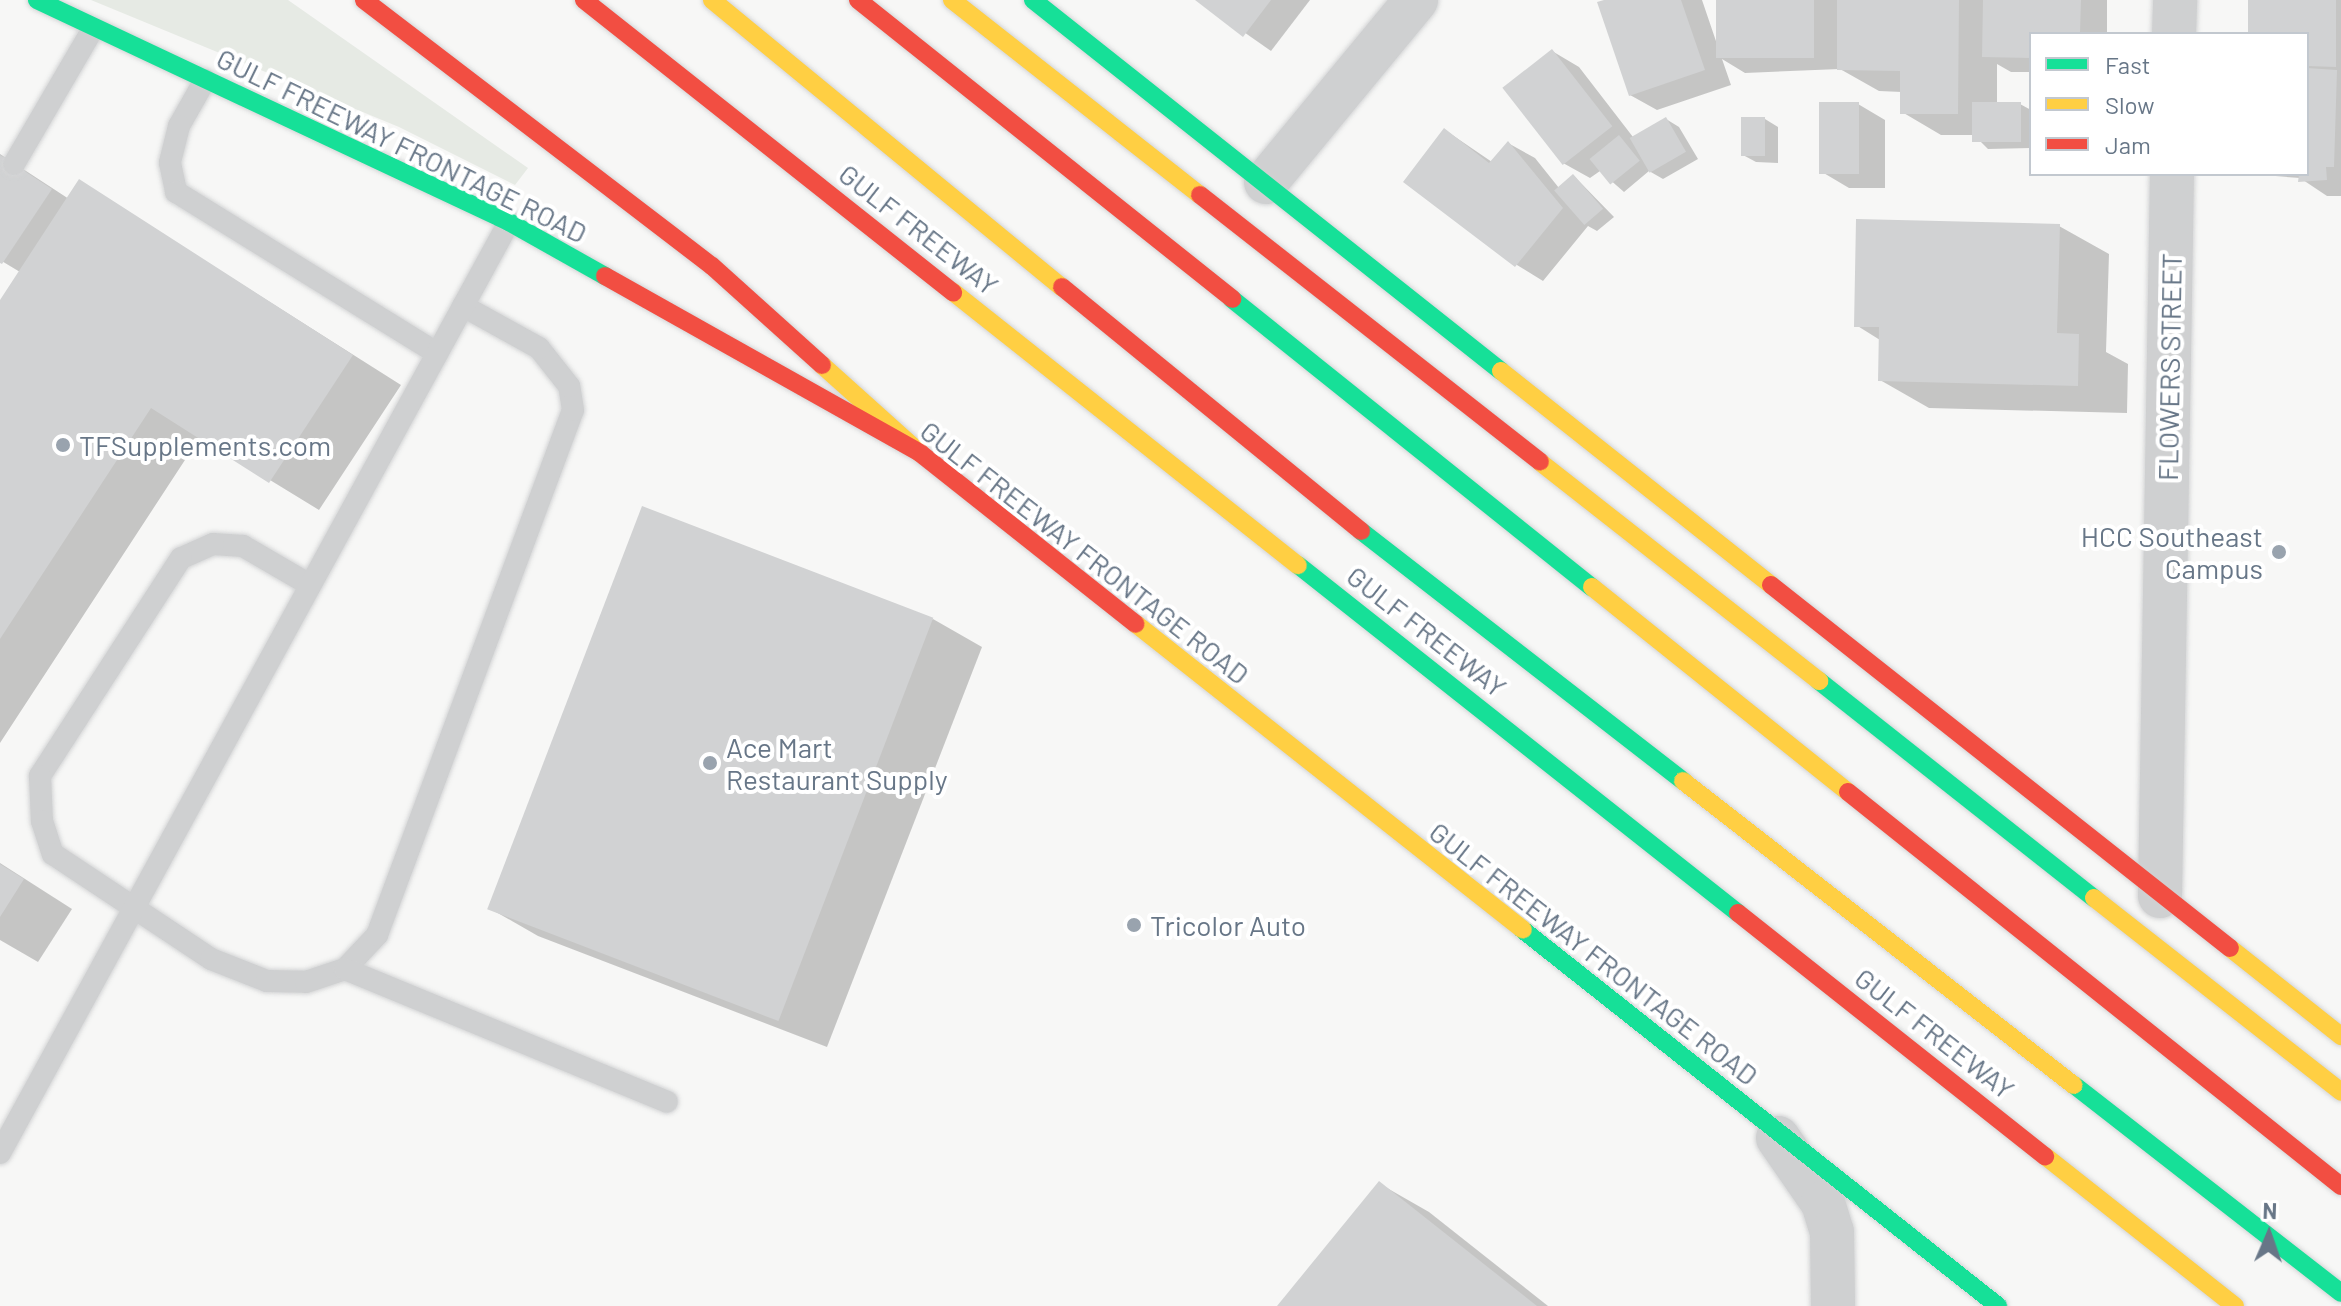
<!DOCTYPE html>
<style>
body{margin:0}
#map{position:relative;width:2341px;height:1306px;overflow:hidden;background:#f7f7f6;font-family:Barlow,sans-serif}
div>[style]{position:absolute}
.green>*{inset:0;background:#e6eae4}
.shadow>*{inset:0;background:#0003}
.building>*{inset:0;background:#d1d2d3;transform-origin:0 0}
.roads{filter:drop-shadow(0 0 2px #d4d5d6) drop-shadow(0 0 2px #d4d5d6)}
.lane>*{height:22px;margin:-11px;padding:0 11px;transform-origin:11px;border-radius:11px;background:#cfd0d1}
.street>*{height:44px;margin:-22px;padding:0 22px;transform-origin:22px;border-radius:22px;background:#cfd0d1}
.fast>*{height:18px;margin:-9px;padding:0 9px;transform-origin:9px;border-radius:9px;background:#16e098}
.slow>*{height:18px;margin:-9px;padding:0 9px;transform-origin:9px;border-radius:9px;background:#ffcf43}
.jam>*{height:18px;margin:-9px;padding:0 9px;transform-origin:9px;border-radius:9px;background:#f24e42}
.dots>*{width:22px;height:22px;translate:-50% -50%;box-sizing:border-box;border:4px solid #fff;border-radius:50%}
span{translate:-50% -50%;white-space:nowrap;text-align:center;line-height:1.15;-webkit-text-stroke:8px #fff;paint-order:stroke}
.street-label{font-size:28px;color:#677687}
.poi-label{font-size:28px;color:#677687}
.left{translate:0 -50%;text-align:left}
.right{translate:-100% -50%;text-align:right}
.legend{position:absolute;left:2029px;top:32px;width:280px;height:144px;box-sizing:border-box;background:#fff;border:2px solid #c2c8cf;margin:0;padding:10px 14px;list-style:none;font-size:24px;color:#677687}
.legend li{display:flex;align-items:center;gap:16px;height:40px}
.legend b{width:40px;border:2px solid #c2c8cf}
.north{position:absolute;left:2229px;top:1194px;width:80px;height:80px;-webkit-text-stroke:6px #fff;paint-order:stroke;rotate:2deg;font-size:22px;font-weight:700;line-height:32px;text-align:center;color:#677687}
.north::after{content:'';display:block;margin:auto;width:28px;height:36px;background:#677687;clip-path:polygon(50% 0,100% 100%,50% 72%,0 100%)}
</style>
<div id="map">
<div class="green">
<div style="clip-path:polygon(91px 0,288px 0,528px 168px,515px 185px,399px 127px)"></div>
</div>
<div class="shadow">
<div style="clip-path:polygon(1198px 0,1310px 0,1271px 51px)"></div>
<div style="clip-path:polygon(1610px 0,1702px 0,1718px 47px,1718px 0,2107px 0,2107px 34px,2031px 34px,2031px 72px,2011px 72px,1997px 64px,1997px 104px,2020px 104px,2031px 110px,2031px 148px,1988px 149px,1974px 135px,1941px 135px,1902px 112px,1902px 92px,1879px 91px,1840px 69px,1745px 73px,1722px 59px,1731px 85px,1657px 110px,1630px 95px)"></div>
<div style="clip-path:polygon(2250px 0,2341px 0,2341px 196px,2327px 196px,2300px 178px,2250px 174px,2307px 174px,2307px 34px,2250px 34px)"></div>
<div style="clip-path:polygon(1552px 51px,1579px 67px,1633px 137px,1666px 119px,1679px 127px,1698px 159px,1663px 179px,1649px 171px,1624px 192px,1600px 171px,1590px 178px,1563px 163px)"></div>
<div style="clip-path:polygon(1858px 104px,1885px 120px,1885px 188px,1849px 188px,1822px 172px)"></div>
<div style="clip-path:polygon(1765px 119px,1778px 127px,1778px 163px,1756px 162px,1743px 155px)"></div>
<div style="clip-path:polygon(1445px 130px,1492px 162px,1508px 143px,1535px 158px,1559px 188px,1574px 176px,1614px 217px,1597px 231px,1588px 226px,1543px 281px,1517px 265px)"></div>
<div style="clip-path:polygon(0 154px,69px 199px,80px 182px,401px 385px,319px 510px,200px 437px,0 743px,0 304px,20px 272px,0 260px)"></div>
<div style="clip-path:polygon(2059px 226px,2109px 254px,2106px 352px,2128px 364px,2127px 413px,1929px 408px,1880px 380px,1880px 340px,1856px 325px)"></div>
<div style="clip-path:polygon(933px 619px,982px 647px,827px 1047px,538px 936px,489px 908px)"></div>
<div style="clip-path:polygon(0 863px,72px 909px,38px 962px,0 940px)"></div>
<div style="clip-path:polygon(1380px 1184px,1429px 1212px,1548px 1306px,1280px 1306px)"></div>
</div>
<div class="building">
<div style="clip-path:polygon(1195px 0,1271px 0,1243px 37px)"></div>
<div style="clip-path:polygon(1604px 0,1681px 0,1705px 70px,1629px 96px,1597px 2px)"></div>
<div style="left:1716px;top:0;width:98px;height:58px"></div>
<div style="clip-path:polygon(1837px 0,1959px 0,1958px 114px,1900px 114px,1900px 71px,1837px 70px)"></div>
<div style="clip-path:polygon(1983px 0,2081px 0,2080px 34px,2031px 34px,2031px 58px,1982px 57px)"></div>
<div style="clip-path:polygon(2248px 0,2336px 0,2336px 67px,2307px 66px,2307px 34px,2248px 34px)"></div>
<div style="left:1552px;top:49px;width:98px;height:63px;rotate:52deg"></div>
<div style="clip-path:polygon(2307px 68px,2337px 70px,2334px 167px,2326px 167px,2327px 180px,2298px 182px,2299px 174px,2307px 174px)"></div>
<div style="left:1859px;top:102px;width:72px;height:40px;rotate:90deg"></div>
<div style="left:1972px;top:102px;width:49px;height:40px"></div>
<div style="left:1666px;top:117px;width:40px;height:42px;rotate:60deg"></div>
<div style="left:1741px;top:117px;width:24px;height:39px"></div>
<div style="clip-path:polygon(1444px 128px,1489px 163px,1508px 141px,1563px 208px,1515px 267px,1403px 182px)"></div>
<div style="left:1619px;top:135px;width:33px;height:38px;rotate:51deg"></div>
<div style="clip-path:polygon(0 155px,52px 189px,2px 264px,0 263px)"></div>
<div style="left:1573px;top:174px;width:46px;height:25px;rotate:49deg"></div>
<div style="clip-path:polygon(79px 179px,353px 355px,269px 483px,151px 408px,0 639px,0 300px)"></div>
<div style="clip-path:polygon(1856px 219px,2060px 224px,2057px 333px,2079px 334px,2078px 386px,1878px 381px,1879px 327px,1854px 327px)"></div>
<div style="left:642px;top:506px;width:312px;height:432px;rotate:21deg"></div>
<div style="clip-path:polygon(0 864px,24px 879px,0 917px)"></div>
<div style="clip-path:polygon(1379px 1181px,1537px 1306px,1277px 1306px)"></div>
</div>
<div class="roads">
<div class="lane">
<div style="left:205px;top:80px;width:53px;rotate:119.5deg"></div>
<div style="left:179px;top:126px;width:38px;rotate:104deg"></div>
<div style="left:170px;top:163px;width:30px;rotate:78deg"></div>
<div style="left:176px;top:192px;width:307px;rotate:31.7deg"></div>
<div style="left:14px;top:164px;width:156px;rotate:-59.7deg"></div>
<div style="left:310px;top:585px;width:78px;rotate:-149.8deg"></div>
<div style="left:243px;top:546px;width:30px;rotate:-176deg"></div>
<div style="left:213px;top:544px;width:35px;rotate:156deg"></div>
<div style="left:181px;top:558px;width:260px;rotate:122.9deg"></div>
<div style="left:40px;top:776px;width:45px;rotate:87.5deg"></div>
<div style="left:42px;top:821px;width:35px;rotate:72deg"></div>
<div style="left:53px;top:854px;width:190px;rotate:33.6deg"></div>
<div style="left:211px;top:959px;width:60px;rotate:21.4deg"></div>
<div style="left:267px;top:981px;width:39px;rotate:1deg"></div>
<div style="left:306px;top:982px;width:41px;rotate:-18.4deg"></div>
<div style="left:345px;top:969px;width:47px;rotate:-46.7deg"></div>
<div style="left:377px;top:935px;width:560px;rotate:-69.53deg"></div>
<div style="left:573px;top:410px;width:24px;rotate:-99deg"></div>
<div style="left:569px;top:386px;width:48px;rotate:-128.3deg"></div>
<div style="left:539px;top:348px;width:87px;rotate:-151.1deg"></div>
<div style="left:345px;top:969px;width:348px;rotate:22.4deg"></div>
<div style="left:0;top:1153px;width:1061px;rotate:-61.33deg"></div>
</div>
<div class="street">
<div style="left:2174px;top:34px;width:34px;rotate:-88deg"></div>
<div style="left:1266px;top:182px;width:236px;rotate:-50.5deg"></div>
<div style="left:2160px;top:896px;width:722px;rotate:-89.05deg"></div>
<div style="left:1778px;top:1138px;width:79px;rotate:55.3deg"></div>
<div style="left:1823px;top:1203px;width:30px;rotate:73deg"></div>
<div style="left:1832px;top:1232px;width:74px;rotate:89.2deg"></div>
</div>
<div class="fast">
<div style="left:37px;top:0;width:522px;rotate:25.19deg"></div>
<div style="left:509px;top:222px;width:110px;rotate:29.4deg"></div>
<div style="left:1033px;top:0;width:597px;rotate:38.41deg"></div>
<div style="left:1232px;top:299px;width:461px;rotate:38.7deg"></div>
<div style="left:1361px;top:531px;width:408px;rotate:37.8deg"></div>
<div style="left:1298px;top:565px;width:561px;rotate:38.34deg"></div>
<div style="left:1819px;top:681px;width:350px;rotate:38.3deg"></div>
<div style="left:1523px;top:930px;width:606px;rotate:38.36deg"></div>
<div style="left:2074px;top:1085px;width:338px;rotate:37.9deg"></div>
</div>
<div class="slow">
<div style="left:712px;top:0;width:453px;rotate:39.4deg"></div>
<div style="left:952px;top:0;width:315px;rotate:38.2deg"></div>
<div style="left:953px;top:292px;width:440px;rotate:38.4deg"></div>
<div style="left:822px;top:365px;width:132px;rotate:41.9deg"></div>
<div style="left:1501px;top:371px;width:345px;rotate:38.4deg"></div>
<div style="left:1540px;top:462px;width:355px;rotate:38.1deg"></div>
<div style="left:1592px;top:587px;width:328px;rotate:38.7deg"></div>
<div style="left:1136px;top:624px;width:493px;rotate:38.3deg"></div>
<div style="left:1683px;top:781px;width:495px;rotate:37.9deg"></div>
<div style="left:2094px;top:898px;width:314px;rotate:38.1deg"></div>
<div style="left:2230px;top:948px;width:142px;rotate:38.4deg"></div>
<div style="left:2045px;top:1156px;width:242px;rotate:38.3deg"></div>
</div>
<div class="jam">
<div style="left:364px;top:0;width:438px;rotate:37.4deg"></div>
<div style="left:712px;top:266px;width:148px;rotate:42deg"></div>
<div style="left:584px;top:0;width:471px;rotate:38.4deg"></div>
<div style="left:858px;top:0;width:479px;rotate:38.6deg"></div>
<div style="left:1200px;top:195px;width:432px;rotate:38.1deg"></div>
<div style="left:605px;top:276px;width:361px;rotate:29.3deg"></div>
<div style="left:920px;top:453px;width:275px;rotate:38.4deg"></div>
<div style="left:1062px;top:287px;width:386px;rotate:39.2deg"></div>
<div style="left:1771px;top:585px;width:585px;rotate:38.34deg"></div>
<div style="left:1848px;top:792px;width:631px;rotate:38.63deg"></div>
<div style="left:1738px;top:913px;width:392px;rotate:38.4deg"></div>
</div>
</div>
<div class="dots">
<div style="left:63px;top:445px;background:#99a3ae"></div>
<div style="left:2279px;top:552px;background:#99a3ae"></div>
<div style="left:710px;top:763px;background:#99a3ae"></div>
<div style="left:1134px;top:925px;background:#99a3ae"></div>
</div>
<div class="street-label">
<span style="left:402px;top:145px;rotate:26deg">GULF FREEWAY FRONTAGE ROAD</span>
<span style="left:919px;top:229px;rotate:38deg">GULF FREEWAY</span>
<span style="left:2169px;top:367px;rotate:-89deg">FLOWERS STREET</span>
<span style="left:1085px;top:552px;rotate:38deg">GULF FREEWAY FRONTAGE ROAD</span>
<span style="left:1427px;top:631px;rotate:38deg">GULF FREEWAY</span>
<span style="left:1594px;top:953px;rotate:38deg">GULF FREEWAY FRONTAGE ROAD</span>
<span style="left:1935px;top:1033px;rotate:38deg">GULF FREEWAY</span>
</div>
<div class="poi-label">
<span class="left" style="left:79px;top:445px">TFSupplements.com</span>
<span class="right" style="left:2263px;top:552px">HCC Southeast<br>Campus</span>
<span class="left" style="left:726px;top:763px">Ace Mart<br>Restaurant Supply</span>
<span class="left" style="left:1150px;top:925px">Tricolor Auto</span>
</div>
<ul class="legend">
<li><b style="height:10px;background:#16e098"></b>Fast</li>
<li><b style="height:10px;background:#ffcf43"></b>Slow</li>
<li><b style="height:10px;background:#f24e42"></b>Jam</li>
</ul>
<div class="north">N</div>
</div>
